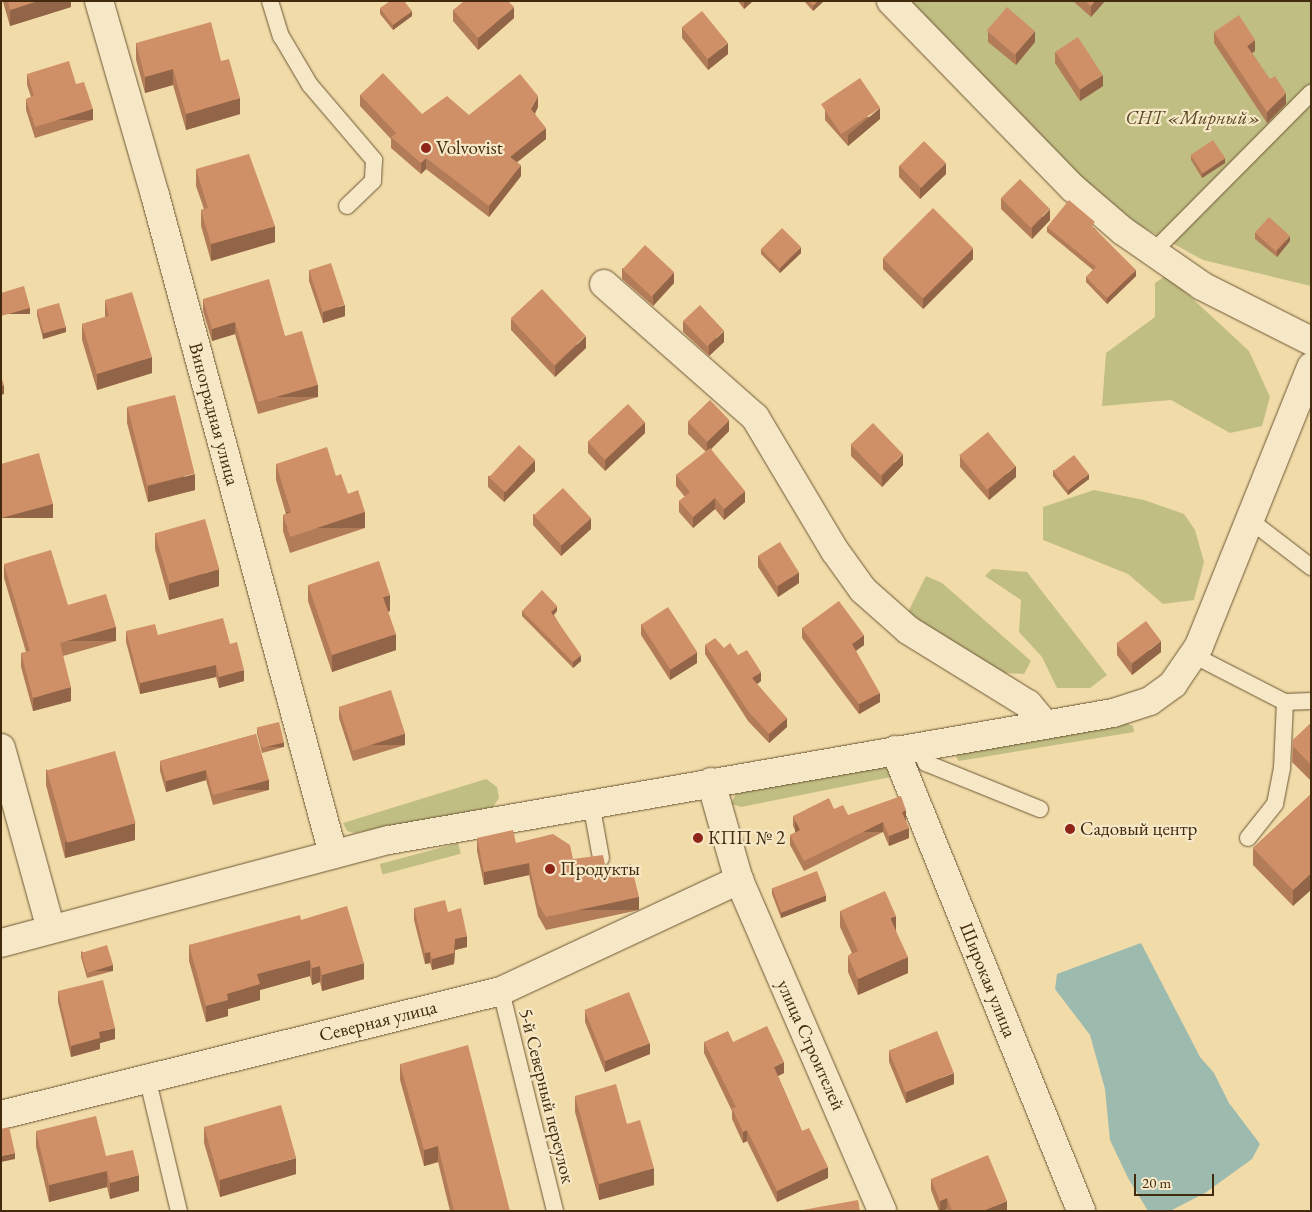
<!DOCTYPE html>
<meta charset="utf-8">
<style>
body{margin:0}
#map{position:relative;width:1312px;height:1212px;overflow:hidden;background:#f1dba9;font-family:"EB Garamond",serif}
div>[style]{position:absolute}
.green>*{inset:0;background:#c1be84;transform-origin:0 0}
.water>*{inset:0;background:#9cbaae}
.roads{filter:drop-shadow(0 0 1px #6d5634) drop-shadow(0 0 1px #6d5634)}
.lane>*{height:16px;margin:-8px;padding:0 8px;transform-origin:8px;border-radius:8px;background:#f6e8c7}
.street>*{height:28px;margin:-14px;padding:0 14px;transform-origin:14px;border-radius:14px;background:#f6e8c7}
.secondary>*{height:28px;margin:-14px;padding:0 14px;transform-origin:14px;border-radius:14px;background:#f6e8c7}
.wall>*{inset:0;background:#b37c59}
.shaded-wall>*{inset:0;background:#926548;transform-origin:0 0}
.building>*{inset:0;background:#d09067;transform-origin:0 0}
.dots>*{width:14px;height:14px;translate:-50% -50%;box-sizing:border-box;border:2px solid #f6e8c7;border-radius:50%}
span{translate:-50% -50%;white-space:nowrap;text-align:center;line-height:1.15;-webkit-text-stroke:4.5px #f6e8c7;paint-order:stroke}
.park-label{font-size:19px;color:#5b4825;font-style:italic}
.poi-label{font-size:19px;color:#412a0d}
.left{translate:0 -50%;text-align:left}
.street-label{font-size:19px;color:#412a0d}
.frame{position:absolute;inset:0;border:2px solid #412a0d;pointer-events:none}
.scale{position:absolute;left:1134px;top:1174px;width:80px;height:22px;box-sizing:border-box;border:2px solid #412a0d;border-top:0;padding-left:6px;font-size:15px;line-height:18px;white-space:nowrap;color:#412a0d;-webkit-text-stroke:4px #f6e8c7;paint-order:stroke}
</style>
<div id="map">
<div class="green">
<div style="clip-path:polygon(910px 1px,1311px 1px,1311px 286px,1203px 260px,1139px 225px,1071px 171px)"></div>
<div style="clip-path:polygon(1167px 275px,1249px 351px,1270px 397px,1262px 426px,1230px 433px,1171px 400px,1102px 406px,1106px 353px,1155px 317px,1155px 283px)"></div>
<div style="clip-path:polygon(1094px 490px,1144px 500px,1184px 514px,1195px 530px,1204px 562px,1194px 600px,1163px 604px,1128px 574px,1043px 540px,1043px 507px)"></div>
<div style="clip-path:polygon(992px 569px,1027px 572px,1107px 675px,1090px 688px,1057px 688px,1042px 657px,1019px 632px,1021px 600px,985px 576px)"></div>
<div style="clip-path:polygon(926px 576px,942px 583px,1031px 661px,1024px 674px,1005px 673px,906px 616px)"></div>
<div style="clip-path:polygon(1122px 721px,1133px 726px,1134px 732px,959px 761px,956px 757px,958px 754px)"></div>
<div style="clip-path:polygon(883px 760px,891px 777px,741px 807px,731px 804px,740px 785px)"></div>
<div style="clip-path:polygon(486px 779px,497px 787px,499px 798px,493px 807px,354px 833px,347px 831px,343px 823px)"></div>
<div style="left:458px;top:843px;width:11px;height:81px;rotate:75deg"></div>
</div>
<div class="water">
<div style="clip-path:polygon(1141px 943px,1200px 1057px,1214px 1073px,1229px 1103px,1260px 1144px,1252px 1159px,1205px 1193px,1170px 1211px,1148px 1211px,1128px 1178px,1110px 1140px,1105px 1089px,1090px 1035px,1055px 989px,1057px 974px)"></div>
</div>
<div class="roads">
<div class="lane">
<div style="left:270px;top:1px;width:37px;rotate:73deg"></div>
<div style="left:281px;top:36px;width:57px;rotate:59.4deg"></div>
<div style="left:310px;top:85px;width:99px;rotate:49.5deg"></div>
<div style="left:374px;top:160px;width:21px;rotate:93deg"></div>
<div style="left:373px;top:181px;width:36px;rotate:136deg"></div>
<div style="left:1152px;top:253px;width:226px;rotate:-45.2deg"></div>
<div style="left:1251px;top:521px;width:76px;rotate:37.5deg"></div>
<div style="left:1195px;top:656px;width:101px;rotate:27.1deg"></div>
<div style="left:1285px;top:702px;width:26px;rotate:-2deg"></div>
<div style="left:918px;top:746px;width:19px;rotate:65deg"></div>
<div style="left:926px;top:763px;width:123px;rotate:22deg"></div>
<div style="left:591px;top:803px;width:56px;rotate:79.7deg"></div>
<div style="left:1248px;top:838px;width:43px;rotate:-51.5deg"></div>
<div style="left:1275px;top:804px;width:37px;rotate:-79deg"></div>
<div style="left:1282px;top:768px;width:66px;rotate:-87.4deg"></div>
<div style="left:501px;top:991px;width:227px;rotate:76.2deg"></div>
<div style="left:147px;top:1077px;width:138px;rotate:76.6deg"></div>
</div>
<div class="street">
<div style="left:99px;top:1px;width:202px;rotate:73.9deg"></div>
<div style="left:155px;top:195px;width:683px;rotate:74.88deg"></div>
<div style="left:891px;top:1px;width:261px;rotate:45.8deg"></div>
<div style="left:1073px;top:188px;width:66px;rotate:40.7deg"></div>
<div style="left:1123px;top:231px;width:96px;rotate:34.8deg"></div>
<div style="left:1202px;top:286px;width:122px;rotate:26.8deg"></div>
<div style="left:604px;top:284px;width:201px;rotate:41.4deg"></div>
<div style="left:755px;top:417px;width:156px;rotate:59.2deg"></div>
<div style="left:835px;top:551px;width:48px;rotate:54.3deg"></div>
<div style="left:863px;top:590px;width:60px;rotate:41.6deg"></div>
<div style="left:908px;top:630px;width:141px;rotate:31.7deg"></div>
<div style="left:1028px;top:704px;width:26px;rotate:50deg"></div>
<div style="left:1px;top:748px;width:188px;rotate:74.6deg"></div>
<div style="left:895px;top:750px;width:497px;rotate:68deg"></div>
<div style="left:711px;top:782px;width:102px;rotate:74.1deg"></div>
<div style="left:739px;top:880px;width:361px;rotate:66.6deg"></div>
<div style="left:1px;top:1115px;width:515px;rotate:-13.93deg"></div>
<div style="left:501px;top:991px;width:263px;rotate:-25deg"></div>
</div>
<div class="secondary">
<div style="left:1px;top:943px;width:401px;rotate:-14.9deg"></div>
<div style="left:389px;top:840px;width:735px;rotate:-9.95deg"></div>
<div style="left:1113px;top:713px;width:39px;rotate:-18deg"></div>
<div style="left:1150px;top:701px;width:29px;rotate:-36deg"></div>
<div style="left:1173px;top:684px;width:46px;rotate:-55.6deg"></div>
<div style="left:1199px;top:646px;width:301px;rotate:-68.1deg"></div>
</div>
</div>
<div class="wall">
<div style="clip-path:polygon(1px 1px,71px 1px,71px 7px,10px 26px,3px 2px,1px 2px)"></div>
<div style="clip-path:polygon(738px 1px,753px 1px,744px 9px)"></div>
<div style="clip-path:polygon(804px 1px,824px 1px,813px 11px)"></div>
<div style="clip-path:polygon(1073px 1px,1105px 1px,1091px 17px)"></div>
<div style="clip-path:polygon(380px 8px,412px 16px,393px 30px,380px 14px)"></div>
<div style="clip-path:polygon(453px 10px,514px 18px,478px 50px,453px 21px)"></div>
<div style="clip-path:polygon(682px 27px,728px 54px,708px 70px,682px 38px)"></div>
<div style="clip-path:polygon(988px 31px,1035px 42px,1016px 65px,988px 42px)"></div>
<div style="clip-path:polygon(1214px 32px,1255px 51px,1252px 53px,1286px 104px,1267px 123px,1214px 43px)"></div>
<div style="clip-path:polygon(136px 43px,221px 61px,240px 114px,186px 130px,173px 85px,145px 93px,136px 60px)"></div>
<div style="clip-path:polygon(1055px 52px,1103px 86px,1080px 101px,1055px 63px)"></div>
<div style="clip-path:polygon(27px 74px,93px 120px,35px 138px,26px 110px,26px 99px,31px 97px,27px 85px)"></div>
<div style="clip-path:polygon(360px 95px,422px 114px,469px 115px,538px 107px,535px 114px,546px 139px,517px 162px,521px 176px,489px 217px,426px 169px,421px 174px,391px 148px,391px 139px,360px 106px)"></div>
<div style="clip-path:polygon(825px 109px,880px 119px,848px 146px,825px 120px)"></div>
<div style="clip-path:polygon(1191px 155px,1225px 163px,1202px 178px,1191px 160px)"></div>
<div style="clip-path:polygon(899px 166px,946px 174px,920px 199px,899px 177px)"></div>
<div style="clip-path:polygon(196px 169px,275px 242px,211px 261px,201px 226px,201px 210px,204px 209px,196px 186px)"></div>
<div style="clip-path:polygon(1001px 198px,1050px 220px,1032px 239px,1001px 209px)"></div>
<div style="clip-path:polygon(1047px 227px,1095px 228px,1095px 229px,1136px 276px,1107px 304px,1086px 282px,1086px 277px,1093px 270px,1047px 232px)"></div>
<div style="clip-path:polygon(1255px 233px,1290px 241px,1277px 257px,1255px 239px)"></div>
<div style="clip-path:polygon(761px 249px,801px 253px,780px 273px,761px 254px)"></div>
<div style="clip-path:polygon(883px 258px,973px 259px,923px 309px,883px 269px)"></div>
<div style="clip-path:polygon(622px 268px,674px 283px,653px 306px,622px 279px)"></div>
<div style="clip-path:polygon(309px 270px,345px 316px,323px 323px,309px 281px)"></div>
<div style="clip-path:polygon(203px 299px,285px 336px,318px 397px,258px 414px,235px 334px,212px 341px,203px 311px)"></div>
<div style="clip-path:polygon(105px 300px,152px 373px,97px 390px,82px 340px,82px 324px,105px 317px)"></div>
<div style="clip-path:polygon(37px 309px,66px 332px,43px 339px,37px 315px)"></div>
<div style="clip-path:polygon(511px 319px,586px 348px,555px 377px,511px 330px)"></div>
<div style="clip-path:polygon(683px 321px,724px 342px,709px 356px,683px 332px)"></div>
<div style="clip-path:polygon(127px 407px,195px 490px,148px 502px,127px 423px)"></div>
<div style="clip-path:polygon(688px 422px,729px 431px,711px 449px,745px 502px,724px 520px,715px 509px,693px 528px,679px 512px,679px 501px,685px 497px,676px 486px,676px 475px,706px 452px,688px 434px)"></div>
<div style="clip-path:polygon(645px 433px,605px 471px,588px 453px,588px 442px)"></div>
<div style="clip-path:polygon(851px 445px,903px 465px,882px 487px,851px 456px)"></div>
<div style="clip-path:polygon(960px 456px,1016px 477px,989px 500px,960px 467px)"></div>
<div style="clip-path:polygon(276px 464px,336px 476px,348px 494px,365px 528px,290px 553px,283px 531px,283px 515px,286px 514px,276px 480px)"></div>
<div style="clip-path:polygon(1053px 470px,1089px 479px,1068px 495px,1053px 476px)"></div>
<div style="clip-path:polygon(535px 471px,504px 502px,488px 487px,488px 476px)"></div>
<div style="clip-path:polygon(533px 514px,591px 529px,561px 556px,533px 525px)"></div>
<div style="clip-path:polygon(155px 533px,219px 586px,169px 600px,155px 549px)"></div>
<div style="clip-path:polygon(758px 556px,799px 583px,778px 597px,758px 567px)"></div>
<div style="clip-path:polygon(4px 564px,68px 605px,116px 641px,63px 656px,71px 701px,33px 711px,21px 667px,21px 653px,26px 652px,4px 578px)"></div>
<div style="clip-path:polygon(308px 585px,390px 611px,388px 612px,396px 650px,332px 672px,308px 601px)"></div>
<div style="clip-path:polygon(522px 611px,557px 611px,554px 615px,581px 661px,573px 668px,522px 616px)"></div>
<div style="clip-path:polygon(641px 624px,697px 663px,670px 680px,641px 635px)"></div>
<div style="clip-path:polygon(802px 628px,864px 645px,856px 651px,880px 702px,859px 714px,802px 638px)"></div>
<div style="clip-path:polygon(126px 631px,230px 644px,244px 681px,219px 688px,216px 677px,140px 694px,126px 642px)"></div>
<div style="clip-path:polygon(1117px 644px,1161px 652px,1132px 675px,1117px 655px)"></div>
<div style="clip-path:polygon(705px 645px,724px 648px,738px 655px,761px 681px,757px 684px,787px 727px,769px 743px,748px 721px,705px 654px)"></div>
<div style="clip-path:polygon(339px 707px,405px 745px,353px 761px,339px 718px)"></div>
<div style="clip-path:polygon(1311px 723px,1311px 781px,1292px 762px,1293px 740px)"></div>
<div style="clip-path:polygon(257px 728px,284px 747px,262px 753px,257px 733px)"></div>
<div style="clip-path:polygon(256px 734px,269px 790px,213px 805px,206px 780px,166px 792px,160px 771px,160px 761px)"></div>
<div style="clip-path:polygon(46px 769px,135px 840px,65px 858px,46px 785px)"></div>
<div style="clip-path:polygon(1311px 794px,1293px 906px,1253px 865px,1253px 848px)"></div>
<div style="clip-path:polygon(834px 809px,848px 815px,906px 820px,909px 838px,889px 846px,883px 832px,804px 871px,790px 845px,790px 835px,796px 832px,793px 826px,793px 816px)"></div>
<div style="clip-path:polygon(477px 838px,516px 843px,606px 869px,639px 910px,546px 930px,538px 916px,529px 875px,484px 885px,477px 851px)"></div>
<div style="clip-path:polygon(772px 888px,826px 901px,781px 918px,772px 894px)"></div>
<div style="clip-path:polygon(414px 908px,448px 912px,467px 947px,455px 950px,454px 964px,432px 970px,430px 963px,425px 964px,414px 920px)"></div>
<div style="clip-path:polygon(840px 911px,896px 931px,908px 973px,858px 995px,848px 972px,848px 956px,852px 953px,840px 927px)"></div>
<div style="clip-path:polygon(301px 920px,364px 979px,322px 991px,320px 982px,312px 985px,310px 976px,260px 990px,260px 1000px,228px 1009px,228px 1016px,206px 1022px,189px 961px,189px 945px)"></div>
<div style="clip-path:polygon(81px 951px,113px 971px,87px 978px,81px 957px)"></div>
<div style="clip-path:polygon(58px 991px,115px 1039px,100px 1043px,100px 1049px,71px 1057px,58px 1002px)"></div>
<div style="clip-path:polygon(585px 1011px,650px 1054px,605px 1072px,585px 1022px)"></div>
<div style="clip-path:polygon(704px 1042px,733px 1042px,784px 1073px,778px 1076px,802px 1131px,828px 1178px,777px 1202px,747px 1141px,743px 1143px,732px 1119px,732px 1111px,704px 1053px)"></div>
<div style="clip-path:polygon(889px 1051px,954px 1084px,906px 1103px,889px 1062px)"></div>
<div style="clip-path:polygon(400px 1064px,510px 1211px,450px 1211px,438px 1162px,424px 1166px,400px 1080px)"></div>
<div style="clip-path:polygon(575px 1096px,627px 1124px,654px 1185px,599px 1200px,575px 1112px)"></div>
<div style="clip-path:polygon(204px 1127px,296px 1174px,220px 1197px,204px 1143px)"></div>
<div style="clip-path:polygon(36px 1131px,106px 1156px,139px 1191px,110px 1199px,107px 1187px,49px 1202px,36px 1147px)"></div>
<div style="clip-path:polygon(931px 1179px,1007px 1211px,948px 1211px,947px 1209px,943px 1211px,939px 1211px,931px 1190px)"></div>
</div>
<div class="shaded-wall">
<div style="clip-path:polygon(38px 1px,71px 1px,71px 7px,10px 26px,10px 10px)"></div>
<div style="clip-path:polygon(744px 1px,753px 1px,744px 9px)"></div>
<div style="clip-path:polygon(818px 1px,824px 1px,813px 11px,813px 6px)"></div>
<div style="clip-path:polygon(1095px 1px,1105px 1px,1091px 17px,1091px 6px)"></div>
<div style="clip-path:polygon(514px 7px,514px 18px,478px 50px,478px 38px)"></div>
<div style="clip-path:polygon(412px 11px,412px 16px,393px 30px,393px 25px)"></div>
<div style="clip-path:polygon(1035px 31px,1035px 42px,1016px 65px,1016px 54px)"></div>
<div style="clip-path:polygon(1255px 40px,1255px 51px,1247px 57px,1247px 46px)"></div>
<div style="clip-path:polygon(728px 43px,728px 54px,708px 70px,708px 59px)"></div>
<div style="clip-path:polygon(173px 69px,173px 85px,145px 93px,145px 77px)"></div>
<div style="clip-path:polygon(1103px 75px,1103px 86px,1080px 101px,1080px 90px)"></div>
<div style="clip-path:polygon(1286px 93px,1286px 104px,1267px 123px,1267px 112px)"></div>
<div style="clip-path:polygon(538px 96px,538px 107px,531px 120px,531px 109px)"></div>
<div style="clip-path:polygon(240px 98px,240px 114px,186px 130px,186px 114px)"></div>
<div style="clip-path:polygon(880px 108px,880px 119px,848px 146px,848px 135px)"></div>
<div style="left:93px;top:109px;width:11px;height:61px;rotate:90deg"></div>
<div style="clip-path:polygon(546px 128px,546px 139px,510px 168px,510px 157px)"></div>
<div style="clip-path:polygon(426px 158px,426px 169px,421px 174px,421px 163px)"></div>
<div style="clip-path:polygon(1225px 158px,1225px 163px,1202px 178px,1202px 173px)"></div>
<div style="clip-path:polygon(946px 163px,946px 174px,920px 199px,920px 188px)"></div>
<div style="clip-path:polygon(521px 165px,521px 176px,489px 217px,489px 206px)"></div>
<div style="clip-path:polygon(1050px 209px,1050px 220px,1032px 239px,1032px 228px)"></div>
<div style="clip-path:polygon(275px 226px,275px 242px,211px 261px,211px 244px)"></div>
<div style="clip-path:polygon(1290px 236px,1290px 241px,1277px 257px,1277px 251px)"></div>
<div style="clip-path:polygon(801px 247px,801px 253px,780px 273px,780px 268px)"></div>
<div style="clip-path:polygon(973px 248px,973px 259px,923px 309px,923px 298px)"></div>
<div style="clip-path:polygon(1136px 270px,1136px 276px,1107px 304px,1107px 298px)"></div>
<div style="clip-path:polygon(674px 272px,674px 283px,653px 306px,653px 295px)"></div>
<div style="clip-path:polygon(345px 305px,345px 316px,323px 323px,323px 312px)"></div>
<div style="left:30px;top:308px;width:6px;height:30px;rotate:90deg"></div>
<div style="clip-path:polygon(235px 322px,235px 334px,212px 341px,212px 329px)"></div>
<div style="clip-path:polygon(66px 327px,66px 332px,43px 339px,43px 333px)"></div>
<div style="clip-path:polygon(724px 331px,724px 342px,709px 356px,709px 345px)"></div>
<div style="clip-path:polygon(586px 336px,586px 348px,555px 377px,555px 366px)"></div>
<div style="clip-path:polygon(152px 357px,152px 373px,97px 390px,97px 374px)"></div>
<div style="clip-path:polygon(4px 385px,4px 394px,1px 395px,1px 386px)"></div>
<div style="left:318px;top:385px;width:12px;height:62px;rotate:90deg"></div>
<div style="clip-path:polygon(729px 420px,729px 431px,707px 453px,707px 442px)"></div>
<div style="clip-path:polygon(645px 422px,645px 433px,605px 471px,605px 460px)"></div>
<div style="clip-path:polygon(903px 454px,903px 465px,882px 487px,882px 476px)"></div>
<div style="clip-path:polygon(535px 460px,535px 471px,504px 502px,504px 491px)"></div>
<div style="clip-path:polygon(1016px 466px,1016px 477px,989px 500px,989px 489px)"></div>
<div style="clip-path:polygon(195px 474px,195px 490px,148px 502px,148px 486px)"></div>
<div style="clip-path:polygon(1089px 474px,1089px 479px,1068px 495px,1068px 490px)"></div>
<div style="clip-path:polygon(745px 491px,745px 502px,724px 520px,724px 509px)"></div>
<div style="clip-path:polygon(715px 498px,715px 509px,693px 528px,693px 517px)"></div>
<div style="left:53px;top:504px;width:14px;height:54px;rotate:90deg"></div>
<div style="left:365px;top:512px;width:16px;height:79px;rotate:90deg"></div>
<div style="clip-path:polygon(591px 518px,591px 529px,561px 556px,561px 545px)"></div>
<div style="clip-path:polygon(219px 569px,219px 586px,169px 600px,169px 584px)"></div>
<div style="clip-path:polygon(799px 572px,799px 583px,778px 597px,778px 586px)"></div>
<div style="clip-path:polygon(390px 595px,390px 611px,383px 613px,383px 597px)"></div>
<div style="clip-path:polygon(557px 606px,557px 611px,551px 617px,551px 612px)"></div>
<div style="left:116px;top:627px;width:14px;height:58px;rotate:90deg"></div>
<div style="clip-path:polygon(396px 634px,396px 650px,332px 672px,332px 655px)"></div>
<div style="clip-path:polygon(864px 635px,864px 645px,852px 653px,852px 644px)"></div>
<div style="clip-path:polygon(1161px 641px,1161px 652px,1132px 675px,1132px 664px)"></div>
<div style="clip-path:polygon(697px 652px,697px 663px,670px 680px,670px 669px)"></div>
<div style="clip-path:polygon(581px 655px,581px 661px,573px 668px,573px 662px)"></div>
<div style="clip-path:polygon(216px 665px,216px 677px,140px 694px,140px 683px)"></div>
<div style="clip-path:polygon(244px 670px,244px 681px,219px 688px,219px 677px)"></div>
<div style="clip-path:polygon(761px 672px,761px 681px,752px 688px,752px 678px)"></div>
<div style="clip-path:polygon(71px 687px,71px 701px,33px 711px,33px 698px)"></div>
<div style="clip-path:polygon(880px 693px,880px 702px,859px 714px,859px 704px)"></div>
<div style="clip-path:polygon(787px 718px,787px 727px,769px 743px,769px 734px)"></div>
<div style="left:405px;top:734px;width:11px;height:54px;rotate:90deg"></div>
<div style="left:284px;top:742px;width:5px;height:23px;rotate:90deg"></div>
<div style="clip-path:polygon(206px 770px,206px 780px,166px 792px,166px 781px)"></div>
<div style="left:269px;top:780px;width:10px;height:58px;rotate:90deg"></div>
<div style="clip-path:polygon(906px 810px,906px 820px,902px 822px,902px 812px)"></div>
<div style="left:883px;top:822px;width:10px;height:88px;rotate:90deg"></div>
<div style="clip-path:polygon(135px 823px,135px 840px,65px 858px,65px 842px)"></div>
<div style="clip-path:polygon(909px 828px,909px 838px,889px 846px,889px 836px)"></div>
<div style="clip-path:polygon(529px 863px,529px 875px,484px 885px,484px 872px)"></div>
<div style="clip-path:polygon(1311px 873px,1311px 890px,1293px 906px,1293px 890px)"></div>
<div style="clip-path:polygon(826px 895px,826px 901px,781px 918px,781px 913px)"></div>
<div style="left:639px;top:897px;width:13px;height:95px;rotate:90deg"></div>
<div style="clip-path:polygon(896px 916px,896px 932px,890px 918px)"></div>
<div style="clip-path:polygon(467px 936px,467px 947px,455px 950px,454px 964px,432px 970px,432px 959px,455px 939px)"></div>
<div style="clip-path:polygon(430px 952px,430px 963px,425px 964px,425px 953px)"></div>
<div style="clip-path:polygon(908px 957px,908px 973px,858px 995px,858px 979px)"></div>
<div style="clip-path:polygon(310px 960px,310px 976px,260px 990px,260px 1000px,228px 1009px,228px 1016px,206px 1022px,206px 1006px,257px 974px)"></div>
<div style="clip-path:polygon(364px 963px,364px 979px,322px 991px,322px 975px)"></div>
<div style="left:113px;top:965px;width:6px;height:27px;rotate:90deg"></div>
<div style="clip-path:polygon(320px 966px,320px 982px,312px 985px,312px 968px)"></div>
<div style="clip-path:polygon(115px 1028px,115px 1039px,100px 1043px,100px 1049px,71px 1057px,71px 1046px,99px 1032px)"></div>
<div style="clip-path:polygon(650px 1043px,650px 1054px,605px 1072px,605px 1061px)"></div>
<div style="clip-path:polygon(784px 1062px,784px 1073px,774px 1078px,774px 1067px)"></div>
<div style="clip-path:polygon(954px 1073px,954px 1084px,906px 1103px,906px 1092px)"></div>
<div style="clip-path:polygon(747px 1130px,747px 1141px,743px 1143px,743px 1132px)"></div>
<div style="clip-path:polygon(438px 1146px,438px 1162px,424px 1166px,424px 1150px)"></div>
<div style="clip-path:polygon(15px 1153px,15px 1159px,1px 1162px,1px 1156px)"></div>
<div style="clip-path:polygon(296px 1158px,296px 1174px,220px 1197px,220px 1180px)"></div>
<div style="clip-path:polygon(828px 1167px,828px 1178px,777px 1202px,777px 1191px)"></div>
<div style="clip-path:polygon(654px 1168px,654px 1185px,599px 1200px,599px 1184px)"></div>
<div style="clip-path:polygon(107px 1171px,107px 1187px,49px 1202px,49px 1185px)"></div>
<div style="clip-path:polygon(139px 1175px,139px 1191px,110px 1199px,110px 1183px)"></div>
<div style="clip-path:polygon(947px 1198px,947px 1209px,943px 1211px,940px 1211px,940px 1201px)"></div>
<div style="clip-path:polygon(1007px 1201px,1007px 1211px,983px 1211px)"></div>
</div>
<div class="building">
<div style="clip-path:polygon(8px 1px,38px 1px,10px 10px)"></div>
<div style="clip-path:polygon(390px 1px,404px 1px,412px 11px,393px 25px,380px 8px)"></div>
<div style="clip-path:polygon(464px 1px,508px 1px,514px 7px,478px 38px,453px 10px)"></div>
<div style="clip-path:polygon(809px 1px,818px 1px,813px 6px)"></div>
<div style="clip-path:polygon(1085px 1px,1095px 1px,1091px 6px)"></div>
<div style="left:1007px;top:7px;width:37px;height:31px;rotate:41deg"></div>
<div style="left:702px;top:11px;width:41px;height:26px;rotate:51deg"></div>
<div style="clip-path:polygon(1239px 15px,1255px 40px,1247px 46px,1270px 79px,1275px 76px,1286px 93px,1267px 112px,1214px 32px)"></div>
<div style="clip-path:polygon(211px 22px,221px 61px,229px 59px,240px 98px,186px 114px,173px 69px,145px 77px,136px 43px)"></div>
<div style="left:1078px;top:37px;width:45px;height:27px;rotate:57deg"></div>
<div style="clip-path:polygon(69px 61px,76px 84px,84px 82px,93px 109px,35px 127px,26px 99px,34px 96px,27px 74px)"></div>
<div style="clip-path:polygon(383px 73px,422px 114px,447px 96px,469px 115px,520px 74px,538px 96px,531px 109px,546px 128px,510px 157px,521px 165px,489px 206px,426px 158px,421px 163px,391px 137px,396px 133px,360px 95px)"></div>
<div style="left:860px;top:78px;width:36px;height:47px;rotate:56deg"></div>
<div style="left:1213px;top:140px;width:22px;height:27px;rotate:56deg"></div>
<div style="left:924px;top:141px;width:31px;height:35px;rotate:45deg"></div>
<div style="clip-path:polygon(249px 154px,275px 226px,211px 244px,201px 210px,208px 208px,196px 169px)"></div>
<div style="left:1020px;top:179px;width:42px;height:27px;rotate:45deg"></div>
<div style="clip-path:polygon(1069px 200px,1095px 222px,1092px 226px,1136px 270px,1107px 298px,1086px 277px,1096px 267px,1047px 227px)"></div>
<div style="left:933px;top:208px;width:57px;height:71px;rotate:45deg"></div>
<div style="left:1269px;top:217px;width:28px;height:21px;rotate:42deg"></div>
<div style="left:782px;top:228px;width:27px;height:30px;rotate:45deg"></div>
<div style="left:645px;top:245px;width:40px;height:33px;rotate:43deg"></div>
<div style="left:331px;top:263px;width:44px;height:23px;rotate:72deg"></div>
<div style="clip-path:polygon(269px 279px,285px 336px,302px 331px,318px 385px,258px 402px,235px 322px,212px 329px,203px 299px)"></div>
<div style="clip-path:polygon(24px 286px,30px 308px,1px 316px,1px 293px)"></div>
<div style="left:542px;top:289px;width:64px;height:43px;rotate:47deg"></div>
<div style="clip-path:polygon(132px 292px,152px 357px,97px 374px,82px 324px,109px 316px,105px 300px)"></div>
<div style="left:59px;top:303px;width:25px;height:23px;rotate:74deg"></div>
<div style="left:700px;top:305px;width:35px;height:23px;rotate:47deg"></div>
<div style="clip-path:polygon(1px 376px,4px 385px,1px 386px)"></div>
<div style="left:175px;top:395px;width:81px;height:49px;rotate:76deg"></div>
<div style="left:710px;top:400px;width:28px;height:31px;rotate:46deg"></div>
<div style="left:628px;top:404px;width:25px;height:55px;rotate:47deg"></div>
<div style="left:873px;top:423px;width:43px;height:31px;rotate:46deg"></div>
<div style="left:988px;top:432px;width:44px;height:37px;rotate:51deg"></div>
<div style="left:519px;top:445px;width:22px;height:44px;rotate:43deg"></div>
<div style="clip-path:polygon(327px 447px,336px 476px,341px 474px,348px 494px,358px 490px,365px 512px,290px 537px,283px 515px,291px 512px,276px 464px)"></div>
<div style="clip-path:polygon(710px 448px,745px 491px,724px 509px,715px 498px,693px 517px,679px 501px,690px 492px,676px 475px)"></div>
<div style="clip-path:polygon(39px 453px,53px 504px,1px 518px,1px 464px)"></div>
<div style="left:1074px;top:455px;width:24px;height:26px;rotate:52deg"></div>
<div style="left:563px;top:488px;width:41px;height:40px;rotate:47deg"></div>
<div style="left:205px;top:519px;width:52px;height:52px;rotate:74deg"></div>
<div style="left:780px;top:542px;width:36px;height:26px;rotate:58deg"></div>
<div style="clip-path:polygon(51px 550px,68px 605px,106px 594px,116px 627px,60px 643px,71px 687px,33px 698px,21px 653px,30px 651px,4px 564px)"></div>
<div style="clip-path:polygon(379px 561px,390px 595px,383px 597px,396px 634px,332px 655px,308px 585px)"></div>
<div style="clip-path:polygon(542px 590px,557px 606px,551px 612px,581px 655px,573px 662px,522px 611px)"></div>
<div style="clip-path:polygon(839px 601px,864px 635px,852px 644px,880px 693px,859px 704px,802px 628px)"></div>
<div style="left:668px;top:607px;width:54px;height:32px;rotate:57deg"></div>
<div style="clip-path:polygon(223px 618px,230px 644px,237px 642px,244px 670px,219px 677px,216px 665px,140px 683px,126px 631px,155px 624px,158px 635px)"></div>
<div style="left:1146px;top:621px;width:25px;height:37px;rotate:53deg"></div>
<div style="clip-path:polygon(715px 638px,724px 648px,730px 643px,738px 655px,747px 650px,761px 672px,752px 678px,787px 718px,769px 734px,748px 711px,705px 645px)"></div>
<div style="left:391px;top:690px;width:46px;height:55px;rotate:72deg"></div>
<div style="left:279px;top:722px;width:21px;height:23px;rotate:76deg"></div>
<div style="clip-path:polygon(1311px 723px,1311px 765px,1292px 745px,1293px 740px)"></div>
<div style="clip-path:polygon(256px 734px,269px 780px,213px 795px,206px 770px,166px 781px,160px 761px)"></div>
<div style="left:115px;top:751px;width:75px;height:71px;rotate:74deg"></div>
<div style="clip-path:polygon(1311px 794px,1311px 873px,1293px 890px,1253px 848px)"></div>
<div style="clip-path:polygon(901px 796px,906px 810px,902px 812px,909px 828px,889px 836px,883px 822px,804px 861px,790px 835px,800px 830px,793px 816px,829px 798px,834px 809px,843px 805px,848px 815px)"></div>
<div style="clip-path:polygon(513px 830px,516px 843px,553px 834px,570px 845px,573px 859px,603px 855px,606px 869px,631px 864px,639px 897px,546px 917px,538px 904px,529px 863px,484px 872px,477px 838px)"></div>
<div style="left:817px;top:871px;width:26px;height:48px;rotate:69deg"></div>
<div style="clip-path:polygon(885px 891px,896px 916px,890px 918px,908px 957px,858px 979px,848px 956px,858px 951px,840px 911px)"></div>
<div style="clip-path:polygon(445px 900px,448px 912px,461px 908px,467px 936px,455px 939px,454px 953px,432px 959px,430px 952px,425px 953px,414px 908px)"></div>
<div style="clip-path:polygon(347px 906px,364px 963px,322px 975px,320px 966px,312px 968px,310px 960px,257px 974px,260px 984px,227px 994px,228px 1000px,206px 1006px,189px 945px,300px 915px,301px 920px)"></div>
<div style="left:107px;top:945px;width:21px;height:27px;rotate:73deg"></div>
<div style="clip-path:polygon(103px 980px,115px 1028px,99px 1032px,100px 1038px,71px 1046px,58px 991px)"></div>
<div style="left:629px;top:992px;width:55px;height:48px;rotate:68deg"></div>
<div style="clip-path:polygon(767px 1026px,784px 1062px,774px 1067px,802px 1131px,809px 1128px,828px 1167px,777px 1191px,747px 1130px,743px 1132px,732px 1108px,736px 1107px,704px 1042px,728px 1031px,733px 1042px)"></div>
<div style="left:937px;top:1031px;width:45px;height:52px;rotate:68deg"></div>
<div style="clip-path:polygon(468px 1045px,510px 1211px,454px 1211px,438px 1146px,424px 1150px,400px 1064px)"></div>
<div style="clip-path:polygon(616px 1084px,627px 1124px,640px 1120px,654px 1168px,599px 1184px,575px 1096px)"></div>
<div style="left:281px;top:1105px;width:55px;height:80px;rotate:74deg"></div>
<div style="clip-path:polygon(96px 1116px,106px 1156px,133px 1150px,139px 1175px,110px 1183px,107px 1171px,49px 1185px,36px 1131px)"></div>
<div style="clip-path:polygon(9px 1127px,15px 1153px,1px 1156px,1px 1129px)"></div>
<div style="clip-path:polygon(988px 1155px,1007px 1201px,983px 1211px,952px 1211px,947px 1198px,940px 1201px,931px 1179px)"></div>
<div style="clip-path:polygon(858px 1200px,860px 1211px,797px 1211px)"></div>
</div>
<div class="dots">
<div style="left:426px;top:148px;background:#8f2418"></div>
<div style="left:1070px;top:829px;background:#8f2418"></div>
<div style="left:698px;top:838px;background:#8f2418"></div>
<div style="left:550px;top:869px;background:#8f2418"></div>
</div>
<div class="park-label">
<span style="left:1193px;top:118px">СНТ «Мирный»</span>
</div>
<div class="poi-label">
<span class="left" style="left:436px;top:148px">Volvovist</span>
<span class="left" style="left:1080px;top:829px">Садовый центр</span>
<span class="left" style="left:708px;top:838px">КПП № 2</span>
<span class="left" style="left:560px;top:869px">Продукты</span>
</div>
<div class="street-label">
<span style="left:214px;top:414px;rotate:75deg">Виноградная улица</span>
<span style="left:988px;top:980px;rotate:68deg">Широкая улица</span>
<span style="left:378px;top:1021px;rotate:-14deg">Северная улица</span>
<span style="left:811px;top:1045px;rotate:66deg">улица Строителей</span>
<span style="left:547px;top:1096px;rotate:76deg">5-й Северный переулок</span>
</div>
<div class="frame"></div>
<div class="scale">20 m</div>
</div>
